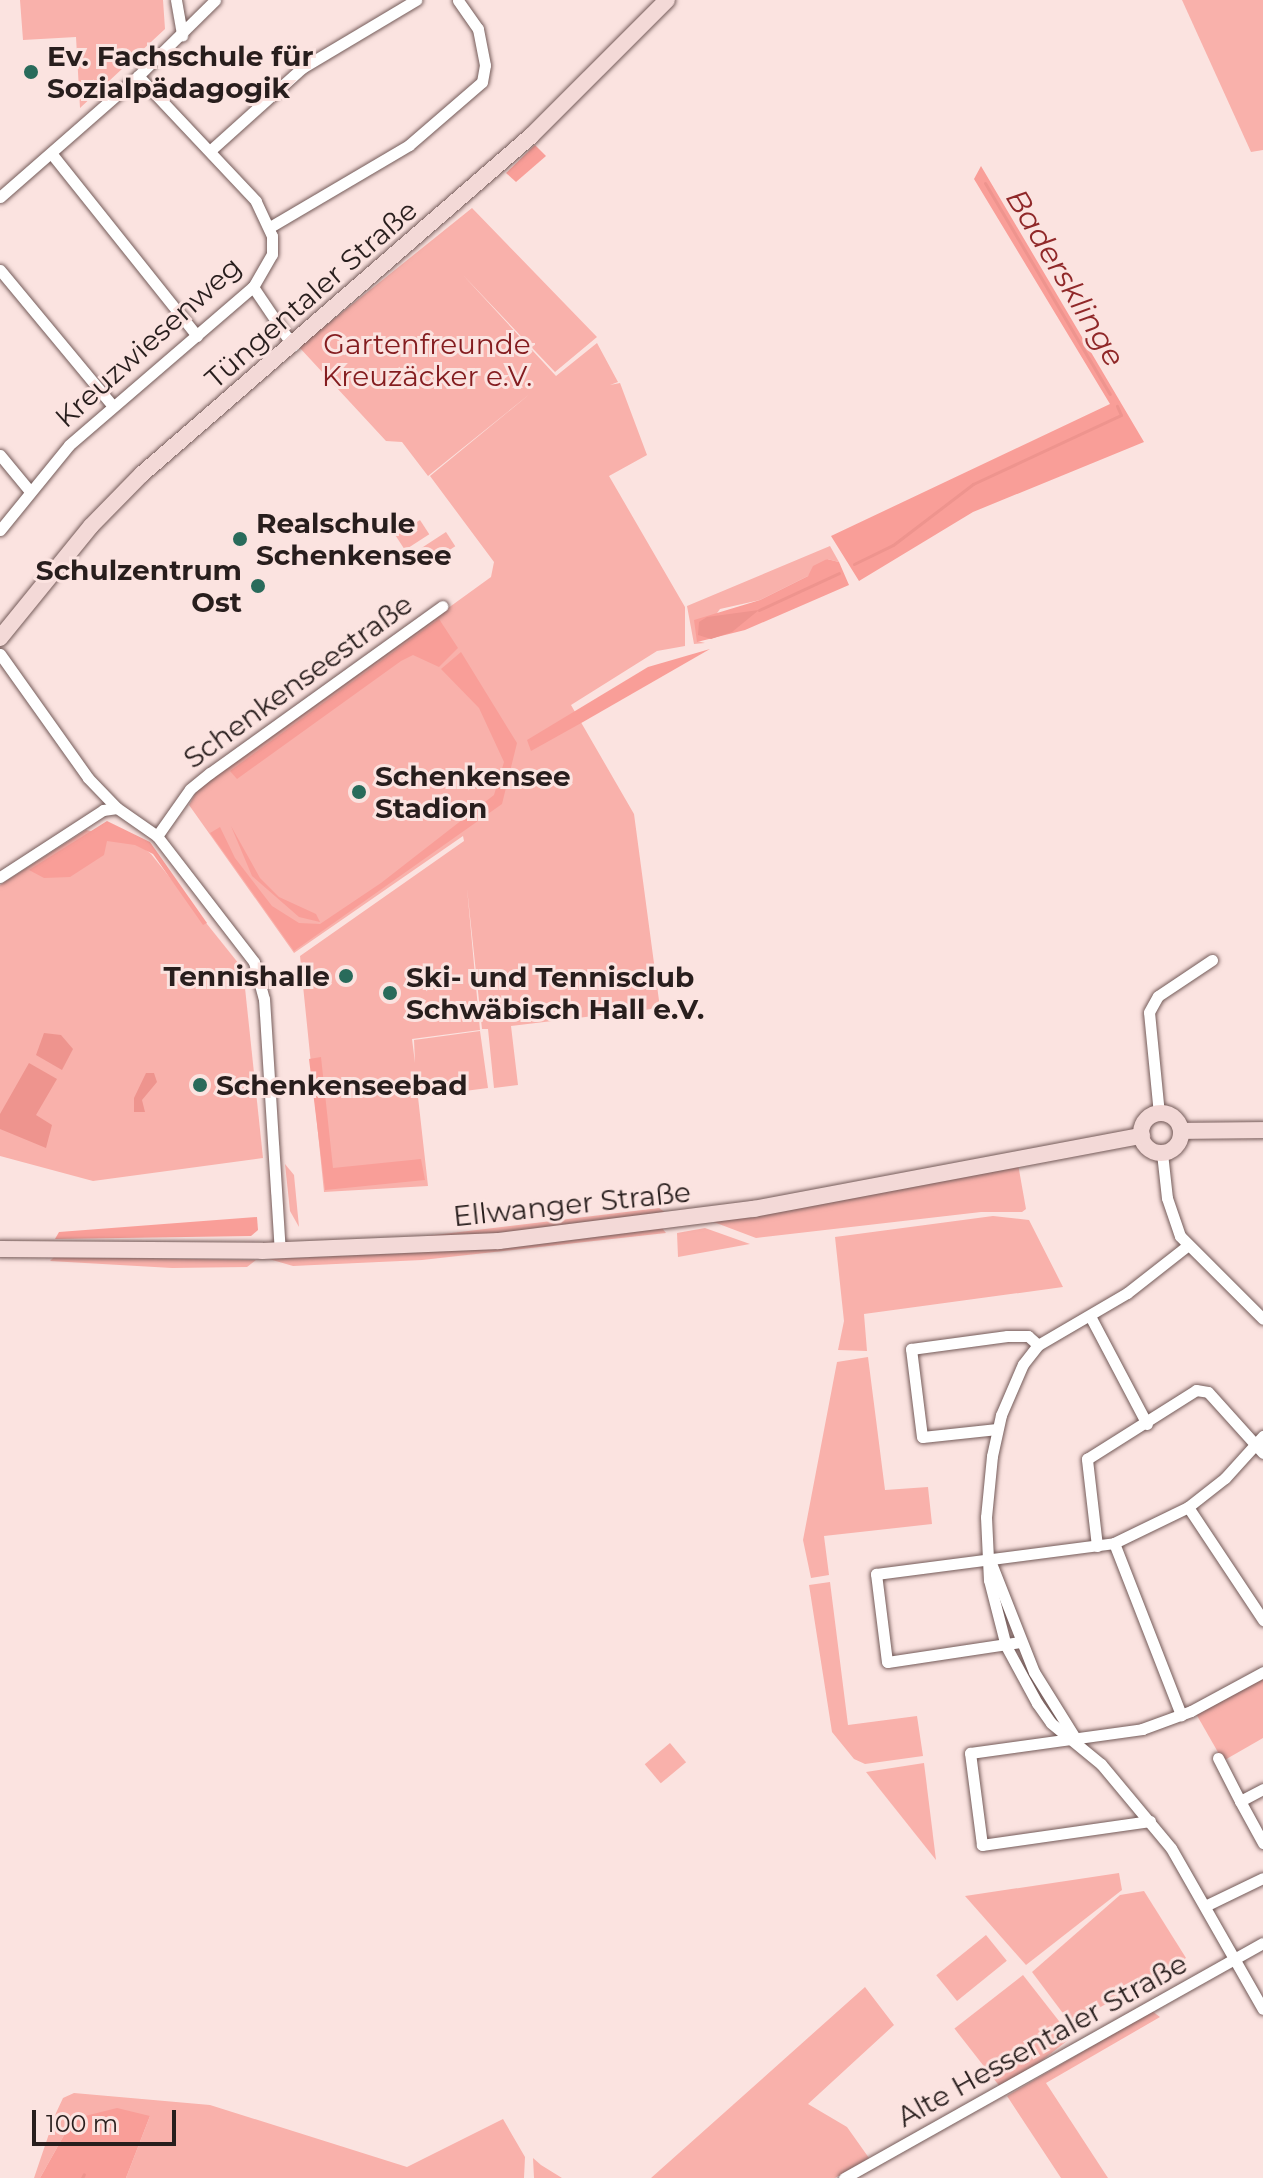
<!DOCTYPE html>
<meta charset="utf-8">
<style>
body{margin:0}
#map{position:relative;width:1263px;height:2178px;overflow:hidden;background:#fbe3e0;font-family:Montserrat,sans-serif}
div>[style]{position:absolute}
.green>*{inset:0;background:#f9b1ab;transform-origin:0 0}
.forest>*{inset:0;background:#f99e98}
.water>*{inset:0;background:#ee948e}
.stream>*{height:3px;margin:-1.5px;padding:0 1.5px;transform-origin:1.5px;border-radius:1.5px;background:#ee948e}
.roads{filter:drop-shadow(0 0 2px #745b59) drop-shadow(0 0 2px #745b59)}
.street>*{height:11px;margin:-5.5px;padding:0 5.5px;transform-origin:5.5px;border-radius:5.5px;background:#fff}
.secondary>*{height:16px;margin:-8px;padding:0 8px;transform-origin:8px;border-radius:8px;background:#f3d9d7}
.secondary>.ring{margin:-8px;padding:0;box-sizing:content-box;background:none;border:16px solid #f3d9d7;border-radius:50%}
.dots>*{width:22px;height:22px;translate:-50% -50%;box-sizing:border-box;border:4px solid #fbe3e0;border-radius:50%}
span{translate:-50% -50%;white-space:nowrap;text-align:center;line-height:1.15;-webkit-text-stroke:6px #fbe3e0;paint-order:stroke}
.poi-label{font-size:28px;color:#281e1d;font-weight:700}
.left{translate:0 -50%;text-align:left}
.right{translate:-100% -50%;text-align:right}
.street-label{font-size:28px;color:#281e1d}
.park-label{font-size:28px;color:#841c1f}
.water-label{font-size:30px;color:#902829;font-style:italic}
.scale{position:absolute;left:32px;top:2110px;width:144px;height:36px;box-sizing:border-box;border:4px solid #281e1d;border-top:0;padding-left:10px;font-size:24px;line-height:28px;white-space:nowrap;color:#281e1d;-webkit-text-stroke:6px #fbe3e0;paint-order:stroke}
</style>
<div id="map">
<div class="green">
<div style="clip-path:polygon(20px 0,163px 0,165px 29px,80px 108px,76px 37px,23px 40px)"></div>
<div style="clip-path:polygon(1182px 0,1263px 0,1263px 150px,1251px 152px)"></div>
<div style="clip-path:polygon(472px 208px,597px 337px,555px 372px,462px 274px,556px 376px,597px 343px,618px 382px,610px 385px,620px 383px,647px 455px,609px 476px,685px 607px,685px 646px,657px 651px,571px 705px,634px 814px,660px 1008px,511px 1026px,518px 1085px,494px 1088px,488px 1029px,482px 1029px,467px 888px,480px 1030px,412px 1039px,415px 1063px,414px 1040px,480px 1031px,488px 1088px,418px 1097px,428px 1186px,324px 1192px,300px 956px,464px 841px,463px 836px,294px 953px,189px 805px,198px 789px,491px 577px,494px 562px,430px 476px,531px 393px,428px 476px,402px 442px,386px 441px,299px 347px)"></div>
<div style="left:420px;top:520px;width:17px;height:29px;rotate:57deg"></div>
<div style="left:446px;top:532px;width:17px;height:32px;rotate:57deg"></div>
<div style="clip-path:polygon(830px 546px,839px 562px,827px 559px,808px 576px,760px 600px,720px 609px,697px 641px,705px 643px,694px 644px,687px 606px)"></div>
<div style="clip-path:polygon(86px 830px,134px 840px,151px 854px,243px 969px,263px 1158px,93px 1181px,0 1156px,0 885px)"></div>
<div style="clip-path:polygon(285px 1164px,294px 1175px,299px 1227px,290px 1211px)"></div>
<div style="clip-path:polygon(1018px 1164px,1026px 1209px,1022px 1212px,981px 1212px,756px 1238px,711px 1221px)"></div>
<div style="clip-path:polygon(659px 1208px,666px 1213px,467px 1237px,418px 1237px)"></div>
<div style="clip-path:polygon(993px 1216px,1029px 1220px,1063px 1287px,864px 1314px,867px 1351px,838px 1350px,844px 1321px,835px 1237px)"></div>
<div style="clip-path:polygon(662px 1228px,666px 1233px,422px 1260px,293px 1266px,269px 1259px,407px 1253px)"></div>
<div style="clip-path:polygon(705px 1228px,750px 1244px,678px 1257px,677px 1233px)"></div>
<div style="clip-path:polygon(54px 1257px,256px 1260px,247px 1267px,172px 1268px,50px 1261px)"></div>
<div style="clip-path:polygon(868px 1357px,885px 1490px,928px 1487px,932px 1524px,824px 1536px,829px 1575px,811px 1578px,803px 1540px,837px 1362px)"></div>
<div style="clip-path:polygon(830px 1582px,848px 1725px,917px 1716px,923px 1756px,865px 1764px,854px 1759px,832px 1732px,809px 1585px)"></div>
<div style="clip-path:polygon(1263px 1678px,1263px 1738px,1223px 1761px,1195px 1712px)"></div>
<div style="left:670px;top:1743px;width:25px;height:33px;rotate:50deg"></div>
<div style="clip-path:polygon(924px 1763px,936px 1860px,866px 1772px)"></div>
<div style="clip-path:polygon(1119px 1873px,1122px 1890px,1026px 1965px,965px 1896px)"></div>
<div style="clip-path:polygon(1144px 1891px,1186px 1958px,1071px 2024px,1032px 1972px,1120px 1895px)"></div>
<div style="left:986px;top:1935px;width:33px;height:64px;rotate:51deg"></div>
<div style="left:1023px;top:1975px;width:79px;height:87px;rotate:52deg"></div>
<div style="clip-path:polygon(865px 1987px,894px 2025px,808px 2104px,847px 2127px,869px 2158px,835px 2178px,651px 2178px)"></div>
<div style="clip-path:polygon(1152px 2011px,1160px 2017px,1046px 2083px,1108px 2178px,1061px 2178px,1007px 2096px)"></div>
<div style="clip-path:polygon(74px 2093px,210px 2105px,407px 2167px,503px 2119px,525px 2157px,524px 2178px,126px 2178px,150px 2116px,73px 2119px,40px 2178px,34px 2178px,56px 2113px,63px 2098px)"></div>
<div style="clip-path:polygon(533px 2158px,541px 2165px,562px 2178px,534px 2178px)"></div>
</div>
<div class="forest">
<div style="clip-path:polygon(535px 145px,546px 156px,516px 182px,506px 173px)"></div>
<div style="clip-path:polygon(981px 166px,1144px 442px,973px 512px,859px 581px,831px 536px,1110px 404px,974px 179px)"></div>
<div style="clip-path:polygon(827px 559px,839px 562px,849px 585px,745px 630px,697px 642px,694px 620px,760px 600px,808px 576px,813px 566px)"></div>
<div style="clip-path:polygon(439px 619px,458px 648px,439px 667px,413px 655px,401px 661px,237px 779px,230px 771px)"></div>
<div style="clip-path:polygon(710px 649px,583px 722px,531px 751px,527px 740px,648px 667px)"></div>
<div style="clip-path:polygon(461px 652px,517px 743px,502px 804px,294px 951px,210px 833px,220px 827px,235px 858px,272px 906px,299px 923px,320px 924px,381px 883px,494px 795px,504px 762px,479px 708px,441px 669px)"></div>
<div style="clip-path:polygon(107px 821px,150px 842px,207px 923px,203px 925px,153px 854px,135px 845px,107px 841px,104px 855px,70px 877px,44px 878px,29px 870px)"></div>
<div style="clip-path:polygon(231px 826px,260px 878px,279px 897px,316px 914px,320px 922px,299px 917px,252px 876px)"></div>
<div style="clip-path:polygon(321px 1057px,333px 1168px,421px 1159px,425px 1180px,325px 1190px,309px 1059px)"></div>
<div style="clip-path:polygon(257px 1217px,258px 1230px,251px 1236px,55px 1239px,59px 1232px)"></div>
<div style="clip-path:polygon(117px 2108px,150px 2116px,126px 2178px,40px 2178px,73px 2119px)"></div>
</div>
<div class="water">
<div style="clip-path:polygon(759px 610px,732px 632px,711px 639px,698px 635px,699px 622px,707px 617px)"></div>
<div style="clip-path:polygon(44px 1033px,61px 1035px,73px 1049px,62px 1070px,36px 1055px)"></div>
<div style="clip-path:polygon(29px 1063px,57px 1079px,36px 1115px,52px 1125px,46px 1148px,0 1129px,0 1114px)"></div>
<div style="clip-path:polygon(146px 1073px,154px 1073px,157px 1082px,142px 1100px,145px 1112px,134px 1112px,134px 1098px)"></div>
</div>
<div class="stream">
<div style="left:985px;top:183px;width:245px;rotate:59.4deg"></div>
<div style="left:854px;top:564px;width:43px;rotate:-26deg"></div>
<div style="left:893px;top:545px;width:101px;rotate:-37.3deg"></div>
<div style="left:973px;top:484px;width:163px;rotate:-25deg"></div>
<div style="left:1121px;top:415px;width:10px;rotate:-114deg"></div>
<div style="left:759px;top:610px;width:88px;rotate:-24.8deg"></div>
<div style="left:82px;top:2178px;width:4px;rotate:-63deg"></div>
</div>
<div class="roads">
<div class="street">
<div style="left:176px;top:0;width:36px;rotate:80deg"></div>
<div style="left:212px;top:149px;width:121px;rotate:-42deg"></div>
<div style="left:302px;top:68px;width:133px;rotate:-30.8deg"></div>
<div style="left:51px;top:153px;width:234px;rotate:51.4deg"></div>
<div style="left:0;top:197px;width:184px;rotate:-41.2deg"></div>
<div style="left:138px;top:76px;width:108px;rotate:-44.6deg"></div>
<div style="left:270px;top:227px;width:161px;rotate:-30.5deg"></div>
<div style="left:409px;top:145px;width:96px;rotate:-40.8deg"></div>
<div style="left:482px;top:82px;width:17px;rotate:-80deg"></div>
<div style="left:485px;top:65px;width:37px;rotate:-101deg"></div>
<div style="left:478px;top:29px;width:35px;rotate:-125deg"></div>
<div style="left:0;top:270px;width:175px;rotate:50.3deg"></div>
<div style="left:253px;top:287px;width:71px;rotate:55.9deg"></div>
<div style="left:0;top:455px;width:45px;rotate:50.4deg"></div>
<div style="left:0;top:530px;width:109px;rotate:-50.9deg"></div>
<div style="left:69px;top:445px;width:243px;rotate:-40.7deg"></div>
<div style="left:253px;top:287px;width:38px;rotate:-60deg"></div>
<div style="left:272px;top:254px;width:18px;rotate:-90deg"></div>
<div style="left:272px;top:236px;width:38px;rotate:-115deg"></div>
<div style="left:256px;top:201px;width:172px;rotate:-133.3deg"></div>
<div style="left:0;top:654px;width:152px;rotate:54.6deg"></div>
<div style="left:88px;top:778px;width:42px;rotate:46deg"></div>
<div style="left:117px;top:808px;width:49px;rotate:35deg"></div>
<div style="left:157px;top:836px;width:159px;rotate:52.4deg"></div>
<div style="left:254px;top:962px;width:38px;rotate:75deg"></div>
<div style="left:264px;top:999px;width:253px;rotate:86.4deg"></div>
<div style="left:157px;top:836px;width:57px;rotate:-54.9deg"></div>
<div style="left:190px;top:789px;width:26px;rotate:-39deg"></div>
<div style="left:210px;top:773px;width:286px;rotate:-35.7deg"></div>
<div style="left:0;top:877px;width:123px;rotate:-33deg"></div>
<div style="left:103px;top:810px;width:14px;rotate:-8deg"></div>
<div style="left:1159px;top:1114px;width:102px;rotate:-95.6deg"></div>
<div style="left:1149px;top:1012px;width:18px;rotate:-61deg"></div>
<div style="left:1158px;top:996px;width:65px;rotate:-33.7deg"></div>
<div style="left:1162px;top:1153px;width:45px;rotate:83.7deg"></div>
<div style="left:1167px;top:1198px;width:40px;rotate:71.1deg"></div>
<div style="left:1180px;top:1236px;width:117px;rotate:45deg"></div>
<div style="left:1187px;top:1246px;width:76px;rotate:141.9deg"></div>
<div style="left:1127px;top:1293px;width:103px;rotate:149.7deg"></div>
<div style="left:1038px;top:1345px;width:24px;rotate:128deg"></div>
<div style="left:1023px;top:1364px;width:56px;rotate:113.3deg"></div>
<div style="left:1001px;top:1415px;width:42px;rotate:102.4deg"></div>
<div style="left:992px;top:1456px;width:61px;rotate:95.6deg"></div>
<div style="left:986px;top:1517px;width:63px;rotate:87.3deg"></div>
<div style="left:989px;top:1580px;width:68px;rotate:75.6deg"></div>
<div style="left:1006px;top:1646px;width:65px;rotate:61.5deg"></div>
<div style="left:1037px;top:1703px;width:24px;rotate:55deg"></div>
<div style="left:1051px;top:1723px;width:65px;rotate:39.4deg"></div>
<div style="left:1101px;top:1764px;width:109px;rotate:50.2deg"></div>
<div style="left:1171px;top:1848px;width:185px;rotate:60.3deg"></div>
<div style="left:1090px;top:1316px;width:122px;rotate:62.2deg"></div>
<div style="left:997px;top:1429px;width:75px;rotate:173.9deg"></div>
<div style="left:922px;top:1437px;width:89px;rotate:-97.1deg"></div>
<div style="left:911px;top:1349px;width:97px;rotate:-7.7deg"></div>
<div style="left:1007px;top:1336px;width:21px"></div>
<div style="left:1028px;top:1336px;width:13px;rotate:42deg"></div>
<div style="left:1188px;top:1507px;width:136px;rotate:56.4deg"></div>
<div style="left:1114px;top:1543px;width:185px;rotate:68.7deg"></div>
<div style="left:1097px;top:1546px;width:88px;rotate:-96.6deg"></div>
<div style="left:1087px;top:1459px;width:129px;rotate:-32.3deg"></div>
<div style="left:1196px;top:1390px;width:12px;rotate:9deg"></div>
<div style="left:1208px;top:1392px;width:82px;rotate:48deg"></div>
<div style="left:991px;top:1563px;width:117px;rotate:68.5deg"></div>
<div style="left:1034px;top:1672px;width:81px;rotate:58.1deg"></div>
<div style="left:1020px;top:1642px;width:134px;rotate:171.4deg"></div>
<div style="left:887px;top:1662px;width:89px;rotate:-97.1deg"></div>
<div style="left:876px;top:1574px;width:240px;rotate:-7.4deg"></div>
<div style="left:1114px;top:1543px;width:82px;rotate:-25.9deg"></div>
<div style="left:1188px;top:1507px;width:47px;rotate:-38.1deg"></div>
<div style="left:1225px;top:1478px;width:57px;rotate:-47.9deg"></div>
<div style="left:1218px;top:1758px;width:48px;rotate:62.9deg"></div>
<div style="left:1263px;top:1789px;width:26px;rotate:152deg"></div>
<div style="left:1240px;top:1801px;width:48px;rotate:61.3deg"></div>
<div style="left:1150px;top:1821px;width:170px;rotate:171.9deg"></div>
<div style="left:982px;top:1845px;width:93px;rotate:-97.4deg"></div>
<div style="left:970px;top:1753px;width:174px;rotate:-7.9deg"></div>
<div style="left:1142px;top:1729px;width:52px;rotate:-20.2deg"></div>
<div style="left:1191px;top:1711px;width:82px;rotate:-28.4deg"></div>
<div style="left:1205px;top:1906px;width:64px;rotate:-25.8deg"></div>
<div style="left:844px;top:2178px;width:480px;rotate:-29.3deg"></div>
</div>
<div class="secondary">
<div style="left:0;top:638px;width:144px;rotate:-50.9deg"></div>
<div style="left:91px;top:526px;width:73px;rotate:-45.6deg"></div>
<div style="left:142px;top:474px;width:515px;rotate:-40.99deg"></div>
<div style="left:531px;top:136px;width:192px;rotate:-45deg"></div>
<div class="ring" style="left:1141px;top:1113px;width:24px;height:24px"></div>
<div style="left:1181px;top:1131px;width:82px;rotate:-0.7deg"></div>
<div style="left:0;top:1249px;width:262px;rotate:0.4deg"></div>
<div style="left:262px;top:1251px;width:237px;rotate:-2.4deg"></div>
<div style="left:499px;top:1241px;width:257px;rotate:-7.2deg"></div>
<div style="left:754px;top:1209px;width:395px;rotate:-10.7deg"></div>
</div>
</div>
<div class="dots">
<div style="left:31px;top:72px;background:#296b5b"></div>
<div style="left:240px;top:539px;background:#296b5b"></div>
<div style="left:258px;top:586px;background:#296b5b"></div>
<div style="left:359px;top:792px;background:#296b5b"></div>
<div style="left:346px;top:976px;background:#296b5b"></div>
<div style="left:390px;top:993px;background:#296b5b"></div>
<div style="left:200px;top:1085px;background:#296b5b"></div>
</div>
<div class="poi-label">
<span class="left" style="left:47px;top:72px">Ev. Fachschule für<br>Sozialpädagogik</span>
<span class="left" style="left:256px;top:539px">Realschule<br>Schenkensee</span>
<span class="right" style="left:242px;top:586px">Schulzentrum<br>Ost</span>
<span class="left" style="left:375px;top:792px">Schenkensee<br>Stadion</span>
<span class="right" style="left:330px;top:976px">Tennishalle</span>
<span class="left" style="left:406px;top:993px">Ski- und Tennisclub<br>Schwäbisch Hall e.V.</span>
<span class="left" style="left:216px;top:1085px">Schenkenseebad</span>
</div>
<div class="street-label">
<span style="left:311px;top:294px;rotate:-41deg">Tüngentaler Straße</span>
<span style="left:148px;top:342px;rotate:-42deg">Kreuzwiesenweg</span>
<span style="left:298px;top:681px;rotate:-36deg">Schenkenseestraße</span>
<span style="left:572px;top:1204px;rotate:-6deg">Ellwanger Straße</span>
<span style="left:1042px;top:2040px;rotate:-29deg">Alte Hessentaler Straße</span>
</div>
<div class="park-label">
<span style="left:427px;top:360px">Gartenfreunde<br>Kreuzäcker e.V.</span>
</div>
<div class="water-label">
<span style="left:1065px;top:278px;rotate:59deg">Badersklinge</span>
</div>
<div class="scale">100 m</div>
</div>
